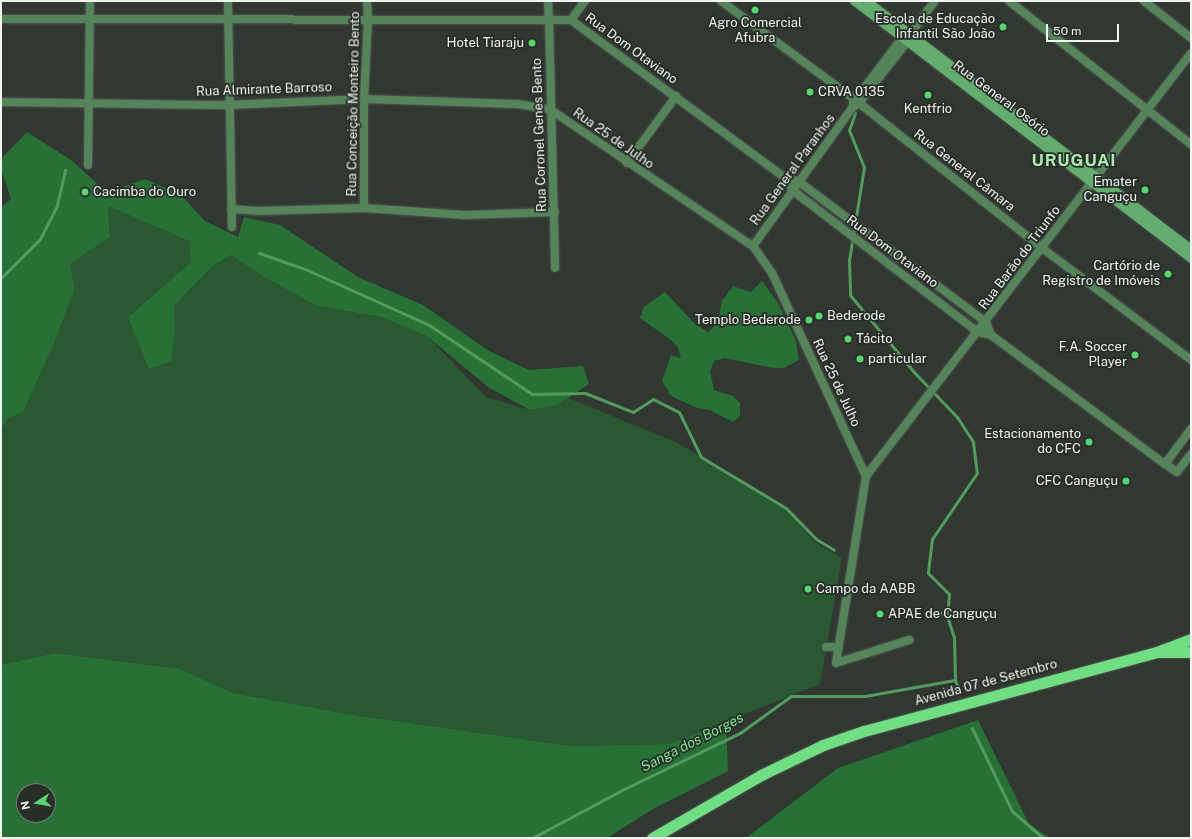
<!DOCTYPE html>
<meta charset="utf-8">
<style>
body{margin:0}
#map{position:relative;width:1192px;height:839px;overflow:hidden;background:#313731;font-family:"Public Sans",sans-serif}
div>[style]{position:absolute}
.green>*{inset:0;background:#2a5931}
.forest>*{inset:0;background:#277036}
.stream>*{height:3px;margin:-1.5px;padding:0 1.5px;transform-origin:1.5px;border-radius:1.5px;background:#539b5e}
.roads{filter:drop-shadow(0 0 1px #505550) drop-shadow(0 0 1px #505550)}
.minor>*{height:8px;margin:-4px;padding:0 4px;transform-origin:4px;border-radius:4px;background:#55835a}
.tertiary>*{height:8px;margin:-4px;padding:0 4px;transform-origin:4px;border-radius:4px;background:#55835a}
.secondary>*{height:8px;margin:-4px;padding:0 4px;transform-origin:4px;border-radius:4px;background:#63ae6e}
.trunk>*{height:11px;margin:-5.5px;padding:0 5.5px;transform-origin:5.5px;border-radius:5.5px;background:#70de82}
.dots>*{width:11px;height:11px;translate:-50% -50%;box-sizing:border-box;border:2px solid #272d27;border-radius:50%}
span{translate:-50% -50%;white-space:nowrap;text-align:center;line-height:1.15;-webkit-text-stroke:3.5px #272d27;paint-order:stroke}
.poi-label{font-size:13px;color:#f1f5f2}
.right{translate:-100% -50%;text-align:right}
.left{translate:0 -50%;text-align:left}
.street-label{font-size:13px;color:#f1f5f2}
.water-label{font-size:14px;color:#86e694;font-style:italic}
.district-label{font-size:17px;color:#abeab1;font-weight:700;letter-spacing:1px}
.frame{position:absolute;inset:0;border:2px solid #f1f5f2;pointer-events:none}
.north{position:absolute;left:16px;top:783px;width:40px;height:40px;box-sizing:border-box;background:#272d27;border:1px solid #787d78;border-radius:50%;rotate:258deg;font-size:11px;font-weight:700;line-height:16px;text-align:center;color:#f1f5f2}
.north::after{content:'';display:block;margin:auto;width:14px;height:18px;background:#58d570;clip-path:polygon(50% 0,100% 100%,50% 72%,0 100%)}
.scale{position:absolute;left:1046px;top:24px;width:73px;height:18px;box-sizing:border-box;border:2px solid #f1f5f2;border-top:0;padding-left:5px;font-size:12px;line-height:14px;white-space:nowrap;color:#f1f5f2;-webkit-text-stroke:3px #272d27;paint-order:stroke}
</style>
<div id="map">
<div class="green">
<div style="clip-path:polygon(108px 206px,189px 241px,191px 262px,128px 317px,175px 328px,174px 306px,213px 266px,231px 255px,264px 277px,317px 306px,381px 317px,428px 337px,486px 397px,530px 410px,557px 405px,568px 398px,676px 442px,786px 508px,815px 543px,842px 558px,820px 684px,669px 744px,571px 746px,347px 714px,233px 693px,180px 669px,55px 653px,1px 665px,1px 429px,9px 418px,23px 412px,52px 348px,75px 289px,70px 264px,110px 237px)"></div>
</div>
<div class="forest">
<div style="clip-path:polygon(27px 132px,71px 160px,102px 188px,116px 189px,145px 179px,180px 194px,205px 221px,238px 237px,244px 217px,280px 225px,358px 277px,423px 305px,489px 351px,529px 370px,583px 366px,589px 384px,557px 405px,530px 410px,488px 387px,428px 337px,381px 317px,317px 306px,264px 277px,231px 255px,213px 266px,174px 306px,175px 328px,171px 361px,149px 369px,128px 317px,191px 262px,189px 241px,108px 206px,110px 237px,70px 264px,75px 289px,52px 348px,23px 412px,9px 418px,1px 429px,1px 207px,11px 199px,1px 169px,1px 159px)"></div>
<div style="clip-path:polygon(762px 281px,778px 303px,796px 341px,799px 360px,784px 368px,773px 368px,725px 358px,714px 361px,710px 371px,714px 390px,733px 396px,740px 403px,740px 416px,733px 422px,710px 410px,697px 408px,671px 396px,662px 381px,671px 355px,681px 358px,678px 348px,671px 340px,640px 318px,644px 307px,665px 292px,695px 324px,708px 332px,718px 322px,722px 301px,733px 286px,751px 292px)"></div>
<div style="clip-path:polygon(evenodd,55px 653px,180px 669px,233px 693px,347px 714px,571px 746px,669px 744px,726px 722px,728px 771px,653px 809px,607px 838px,1px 838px,1px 665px,55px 653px,24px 791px,48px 791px,48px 815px,24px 815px,24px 791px)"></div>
<div style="clip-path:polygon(978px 720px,1029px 824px,1050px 838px,746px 838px,838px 768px)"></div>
</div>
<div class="stream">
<div style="left:855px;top:113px;width:18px;rotate:109deg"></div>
<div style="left:849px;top:130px;width:40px;rotate:68deg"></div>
<div style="left:864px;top:167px;width:95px;rotate:99.1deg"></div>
<div style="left:849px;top:261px;width:34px;rotate:88deg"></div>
<div style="left:850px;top:295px;width:99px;rotate:50.3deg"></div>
<div style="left:913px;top:371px;width:64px;rotate:46.3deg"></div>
<div style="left:957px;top:417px;width:30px;rotate:57deg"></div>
<div style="left:973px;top:442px;width:31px;rotate:83deg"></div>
<div style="left:977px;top:473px;width:80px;rotate:124.3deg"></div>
<div style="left:932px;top:539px;width:34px;rotate:97deg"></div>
<div style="left:928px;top:573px;width:30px;rotate:45deg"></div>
<div style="left:949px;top:594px;width:22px;rotate:95deg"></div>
<div style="left:259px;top:253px;width:49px;rotate:19.2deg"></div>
<div style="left:305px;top:269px;width:136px;rotate:24.3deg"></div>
<div style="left:429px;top:325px;width:124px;rotate:33.8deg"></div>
<div style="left:532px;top:394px;width:53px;rotate:-1.1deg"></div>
<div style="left:585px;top:393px;width:52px;rotate:21.6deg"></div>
<div style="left:633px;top:412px;width:24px;rotate:-33deg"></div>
<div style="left:653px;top:399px;width:29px;rotate:27deg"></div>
<div style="left:679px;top:412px;width:50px;rotate:63.9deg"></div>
<div style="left:701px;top:457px;width:99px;rotate:31deg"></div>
<div style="left:786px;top:508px;width:43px;rotate:45.9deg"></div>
<div style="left:816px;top:539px;width:21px;rotate:31deg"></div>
<div style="left:1px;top:278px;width:55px;rotate:-45deg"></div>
<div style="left:40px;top:239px;width:38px;rotate:-63deg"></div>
<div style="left:57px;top:205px;width:36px;rotate:-77deg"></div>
<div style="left:939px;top:612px;width:9px;rotate:27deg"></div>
<div style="left:947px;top:616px;width:22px;rotate:72deg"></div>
<div style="left:954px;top:637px;width:43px;rotate:88.7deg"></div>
<div style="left:972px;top:728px;width:92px;rotate:64.3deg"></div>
<div style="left:1012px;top:811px;width:41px;rotate:41.1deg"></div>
<div style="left:532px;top:838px;width:104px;rotate:-28deg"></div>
<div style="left:624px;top:789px;width:129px;rotate:-25.8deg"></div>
<div style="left:740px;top:733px;width:63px;rotate:-36deg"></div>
<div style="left:791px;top:696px;width:74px"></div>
<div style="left:865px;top:696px;width:91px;rotate:-10.1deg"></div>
<div style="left:955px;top:680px;width:8px;rotate:67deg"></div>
</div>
<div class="roads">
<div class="minor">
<div style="left:228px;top:1px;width:226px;rotate:89deg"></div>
<div style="left:721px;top:1px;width:165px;rotate:36.4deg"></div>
<div style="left:854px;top:99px;width:240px;rotate:38.4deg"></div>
<div style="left:1042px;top:248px;width:186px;rotate:36.9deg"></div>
<div style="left:549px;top:18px;width:250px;rotate:88.6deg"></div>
<div style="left:1px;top:102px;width:227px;rotate:0.8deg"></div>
<div style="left:228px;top:105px;width:136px;rotate:-2.5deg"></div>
<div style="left:364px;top:99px;width:154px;rotate:1.9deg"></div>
<div style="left:518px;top:104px;width:34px;rotate:10deg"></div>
<div style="left:551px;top:110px;width:244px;rotate:34deg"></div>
<div style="left:753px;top:246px;width:33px;rotate:55deg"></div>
<div style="left:772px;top:273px;width:224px;rotate:65.2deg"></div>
<div style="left:866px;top:476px;width:189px;rotate:99.1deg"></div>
<div style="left:836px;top:663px;width:77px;rotate:-17.5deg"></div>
<div style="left:853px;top:103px;width:81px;rotate:-53deg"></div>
<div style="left:627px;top:163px;width:83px;rotate:-53.8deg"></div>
<div style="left:88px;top:165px;width:164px;rotate:-89.3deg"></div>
<div style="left:364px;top:208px;width:109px;rotate:-90deg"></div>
<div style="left:364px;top:99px;width:78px;rotate:-87.1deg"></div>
<div style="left:231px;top:209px;width:27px;rotate:4deg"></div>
<div style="left:258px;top:211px;width:106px;rotate:-1.6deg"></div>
<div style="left:364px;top:208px;width:101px;rotate:4deg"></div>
<div style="left:465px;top:215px;width:90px;rotate:-1.9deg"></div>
<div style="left:753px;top:246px;width:170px;rotate:-54.3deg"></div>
<div style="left:852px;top:108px;width:9px;rotate:-36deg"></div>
<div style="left:859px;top:103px;width:78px;rotate:-51.8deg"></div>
<div style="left:866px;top:476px;width:533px;rotate:-52.46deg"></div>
<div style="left:826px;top:647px;width:11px"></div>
</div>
<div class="tertiary">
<div style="left:367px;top:1px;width:20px;rotate:87deg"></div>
<div style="left:548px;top:1px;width:17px;rotate:87deg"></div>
<div style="left:1009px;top:1px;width:231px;rotate:38.2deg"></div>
<div style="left:1144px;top:1px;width:60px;rotate:38.2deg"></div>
<div style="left:1px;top:19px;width:570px;rotate:0.1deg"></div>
<div style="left:571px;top:20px;width:268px;rotate:36.4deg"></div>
<div style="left:787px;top:179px;width:11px;rotate:10deg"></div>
<div style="left:798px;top:181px;width:235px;rotate:36.9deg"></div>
<div style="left:986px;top:322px;width:14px;rotate:69deg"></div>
<div style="left:571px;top:20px;width:24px;rotate:-54deg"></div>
<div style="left:909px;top:40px;width:16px;rotate:-63deg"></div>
<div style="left:916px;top:26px;width:31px;rotate:-53deg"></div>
<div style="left:787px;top:179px;width:12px;rotate:66deg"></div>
<div style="left:792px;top:190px;width:234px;rotate:37.4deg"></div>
<div style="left:978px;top:332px;width:13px;rotate:13deg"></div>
<div style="left:991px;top:335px;width:217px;rotate:36.6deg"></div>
<div style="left:1165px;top:464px;width:14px;rotate:34deg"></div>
<div style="left:1177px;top:472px;width:23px;rotate:-52deg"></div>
<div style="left:1165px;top:464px;width:44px;rotate:-53.4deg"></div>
</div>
<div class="secondary">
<div style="left:854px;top:1px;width:424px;rotate:37.4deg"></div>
<div style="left:867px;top:1px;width:408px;rotate:37.4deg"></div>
</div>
<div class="trunk">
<div style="left:1160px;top:652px;width:31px"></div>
<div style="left:652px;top:838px;width:126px;rotate:-30deg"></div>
<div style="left:761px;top:775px;width:69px;rotate:-25.8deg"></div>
<div style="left:823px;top:745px;width:43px;rotate:-18.9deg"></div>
<div style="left:864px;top:731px;width:303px;rotate:-15.1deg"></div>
<div style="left:1157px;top:652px;width:36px;rotate:-21deg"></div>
</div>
</div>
<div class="dots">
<div style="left:755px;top:10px;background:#58d570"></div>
<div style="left:1003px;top:27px;background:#58d570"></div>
<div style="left:532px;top:43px;background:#58d570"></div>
<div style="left:810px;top:92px;background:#58d570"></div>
<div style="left:928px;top:95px;background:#58d570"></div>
<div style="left:1145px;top:190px;background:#58d570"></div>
<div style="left:85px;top:192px;background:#58d570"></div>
<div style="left:1168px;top:274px;background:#58d570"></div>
<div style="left:819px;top:316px;background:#58d570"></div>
<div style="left:809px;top:320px;background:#58d570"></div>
<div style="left:848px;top:339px;background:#58d570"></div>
<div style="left:1135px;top:355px;background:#58d570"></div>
<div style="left:860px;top:359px;background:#58d570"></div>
<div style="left:1089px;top:442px;background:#58d570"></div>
<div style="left:1126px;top:481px;background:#58d570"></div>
<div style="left:808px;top:589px;background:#58d570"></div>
<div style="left:880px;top:614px;background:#58d570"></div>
</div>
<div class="poi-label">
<span class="right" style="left:995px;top:27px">Escola de Educação<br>Infantil São João</span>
<span style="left:755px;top:31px">Agro Comercial<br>Afubra</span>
<span class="right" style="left:524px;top:43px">Hotel Tiaraju</span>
<span class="left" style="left:818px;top:92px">CRVA 0135</span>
<span style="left:928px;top:109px">Kentfrio</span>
<span class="right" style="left:1137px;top:190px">Emater<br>Canguçu</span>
<span class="left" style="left:93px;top:192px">Cacimba do Ouro</span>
<span class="right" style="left:1160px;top:274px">Cartório de<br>Registro de Imóveis</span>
<span class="left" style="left:827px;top:316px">Bederode</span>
<span class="right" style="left:801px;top:320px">Templo Bederode</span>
<span class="left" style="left:856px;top:339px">Tácito</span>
<span class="right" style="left:1127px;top:355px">F.A. Soccer<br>Player</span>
<span class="left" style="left:868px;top:359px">particular</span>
<span class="right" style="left:1081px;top:442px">Estacionamento<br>do CFC</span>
<span class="right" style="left:1118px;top:481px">CFC Canguçu</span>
<span class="left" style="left:816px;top:589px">Campo da AABB</span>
<span class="left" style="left:888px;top:614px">APAE de Canguçu</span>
</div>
<div class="street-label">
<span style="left:631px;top:49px;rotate:36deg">Rua Dom Otaviano</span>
<span style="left:264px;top:90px;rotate:-2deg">Rua Almirante Barroso</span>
<span style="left:1001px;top:99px;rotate:37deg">Rua General Osório</span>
<span style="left:354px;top:104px;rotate:-89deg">Rua Conceição Monteiro Bento</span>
<span style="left:540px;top:135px;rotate:-92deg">Rua Coronel Genes Bento</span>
<span style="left:613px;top:139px;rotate:35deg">Rua 25 de Julho</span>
<span style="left:793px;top:170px;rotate:-54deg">Rua General Paranhos</span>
<span style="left:964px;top:171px;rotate:38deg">Rua General Câmara</span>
<span style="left:892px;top:252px;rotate:37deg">Rua Dom Otaviano</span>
<span style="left:1020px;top:258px;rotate:-53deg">Rua Barão do Triunfo</span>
<span style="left:836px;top:383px;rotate:65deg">Rua 25 de Julho</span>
<span style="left:986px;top:683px;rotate:-15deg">Avenida 07 de Setembro</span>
</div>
<div class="water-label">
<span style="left:692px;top:742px;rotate:-27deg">Sanga dos Borges</span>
</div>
<div class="district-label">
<span style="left:1074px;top:161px">URUGUAI</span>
</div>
<div class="frame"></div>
<div class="north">N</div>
<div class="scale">50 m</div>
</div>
